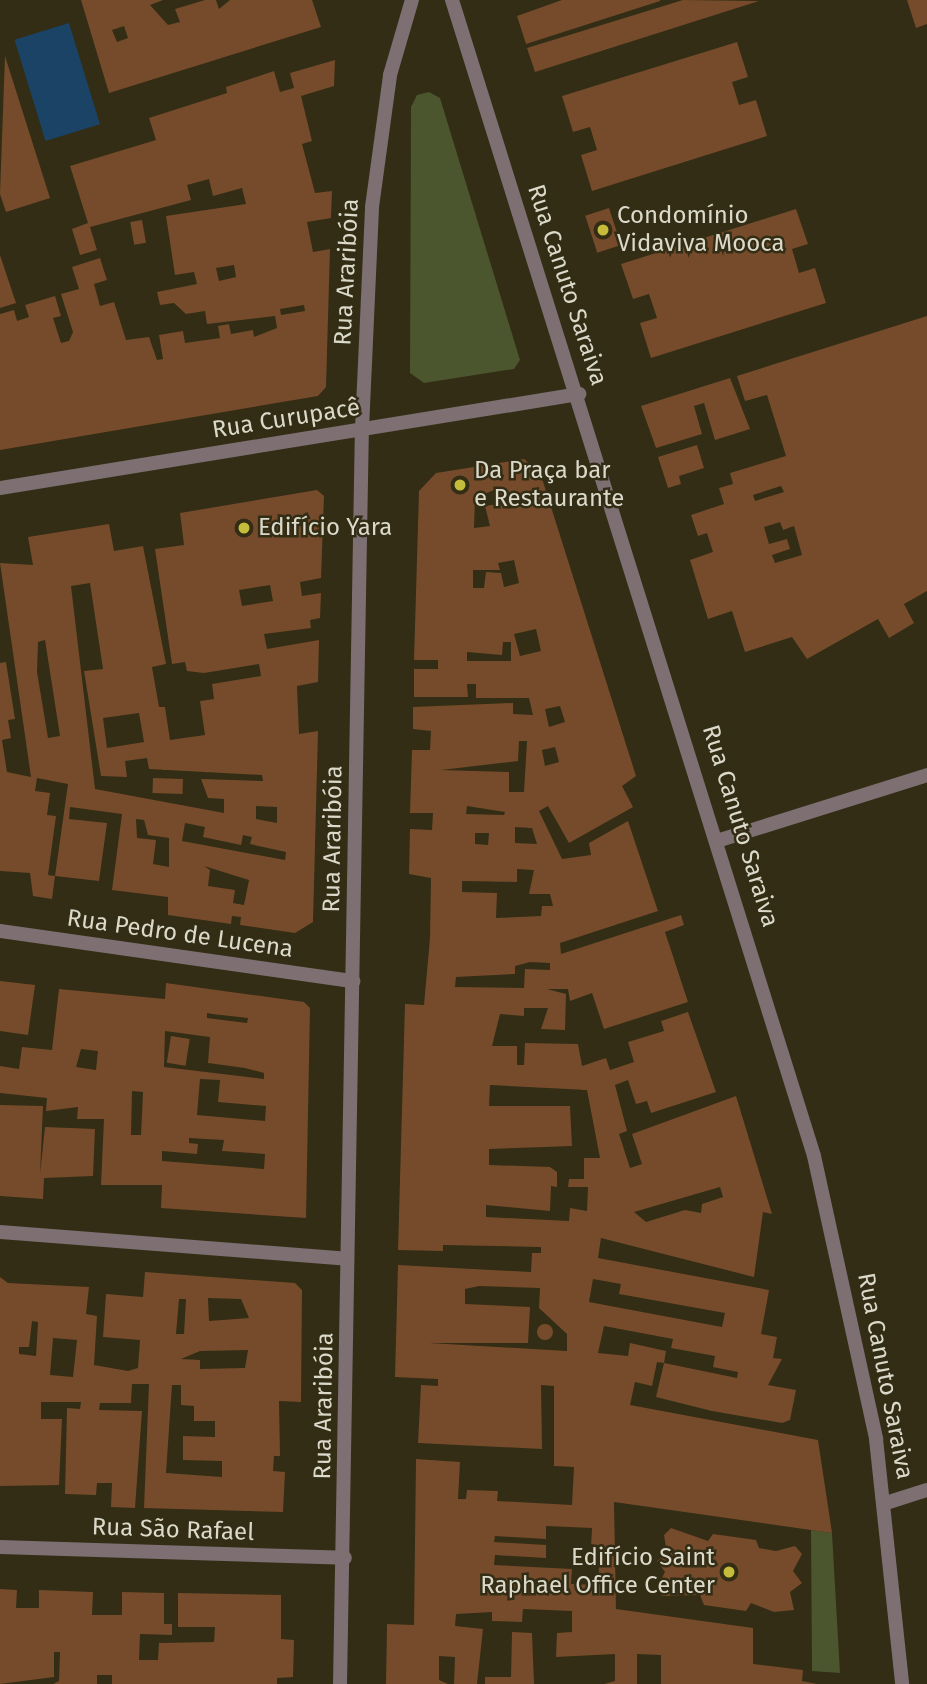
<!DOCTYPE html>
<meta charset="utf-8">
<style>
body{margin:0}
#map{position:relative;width:927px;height:1684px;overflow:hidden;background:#322d14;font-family:"Fira Sans",sans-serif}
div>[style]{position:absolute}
.green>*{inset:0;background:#4b552e}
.water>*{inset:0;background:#1a4365;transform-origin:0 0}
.building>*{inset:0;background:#754b2b;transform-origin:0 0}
.round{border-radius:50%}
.street>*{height:14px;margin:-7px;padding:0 7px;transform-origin:7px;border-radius:7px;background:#7d6f72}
.dots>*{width:19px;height:19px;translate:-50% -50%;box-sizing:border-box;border:4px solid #322d14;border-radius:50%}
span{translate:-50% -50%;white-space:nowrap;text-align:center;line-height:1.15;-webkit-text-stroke:5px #322d14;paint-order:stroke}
.poi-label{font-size:24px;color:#dbd9ca}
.left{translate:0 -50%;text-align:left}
.right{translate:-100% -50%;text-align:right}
.street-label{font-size:24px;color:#dbd9ca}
</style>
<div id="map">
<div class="green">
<div style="clip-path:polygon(429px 92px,440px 98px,520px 360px,514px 369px,424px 383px,410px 373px,411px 107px,417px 95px)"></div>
<div style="clip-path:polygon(811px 1530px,832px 1533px,840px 1673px,812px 1671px)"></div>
</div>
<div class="water">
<div style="left:69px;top:23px;width:106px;height:57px;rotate:73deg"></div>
</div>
<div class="building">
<div style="clip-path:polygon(evenodd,81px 0,163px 0,150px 5px,168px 25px,180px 22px,175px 9px,205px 0,216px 0,219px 9px,230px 0,312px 0,321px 27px,109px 93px,81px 0,124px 26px,128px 38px,117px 42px,112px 30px,124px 26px)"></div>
<div style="clip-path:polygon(562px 0,660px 0,660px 1px,526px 44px,517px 16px)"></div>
<div style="clip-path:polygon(683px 0,759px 1px,535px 72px,527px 48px)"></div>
<div style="clip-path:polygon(907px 0,927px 0,927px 24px,916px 28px)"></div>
<div style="clip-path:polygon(737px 42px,748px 77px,732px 82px,739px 105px,756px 100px,767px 136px,592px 191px,581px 155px,597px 150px,590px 127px,573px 132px,562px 96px)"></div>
<div style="clip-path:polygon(5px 56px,50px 198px,6px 212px,0 194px)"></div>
<div style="clip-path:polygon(evenodd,335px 60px,334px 86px,301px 96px,312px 141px,302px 144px,315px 193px,332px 191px,331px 218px,307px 222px,313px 252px,330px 249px,326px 387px,318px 396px,0 450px,0 314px,14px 310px,17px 321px,29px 317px,25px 305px,55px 296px,61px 316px,53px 318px,61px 343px,69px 341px,73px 332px,61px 294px,79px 289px,72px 267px,100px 258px,107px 280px,94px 284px,100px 306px,114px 302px,126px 340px,149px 337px,157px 360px,163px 359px,159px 335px,183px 331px,185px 343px,220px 338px,218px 326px,229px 324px,231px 334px,253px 330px,254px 337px,277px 328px,275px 316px,207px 324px,205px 311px,186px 314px,174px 303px,160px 305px,157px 292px,197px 284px,194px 272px,175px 275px,166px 216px,246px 204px,242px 188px,213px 196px,209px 179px,187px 185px,191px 200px,90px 227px,97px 250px,80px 255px,72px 229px,88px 223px,70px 166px,156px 140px,149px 118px,227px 93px,226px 87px,274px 71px,280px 92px,294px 88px,290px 73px,335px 60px,234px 265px,236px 277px,219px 281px,216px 268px,234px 265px,335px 60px,304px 305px,305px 311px,281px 315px,280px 309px,304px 305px)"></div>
<div style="left:609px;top:208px;width:39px;height:25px;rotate:72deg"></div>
<div style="clip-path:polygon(796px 209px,808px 244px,792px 249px,799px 273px,815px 268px,826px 303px,651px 358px,640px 323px,657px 318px,649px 294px,633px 299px,621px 264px)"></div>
<div style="left:142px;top:220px;width:23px;height:12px;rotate:80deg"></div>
<div style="clip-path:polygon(0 255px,16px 303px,0 308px)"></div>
<div style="clip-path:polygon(evenodd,927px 316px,927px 591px,904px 604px,914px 623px,889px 638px,878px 619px,807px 659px,792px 637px,745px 652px,732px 611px,708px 619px,690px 560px,713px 552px,707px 533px,698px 536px,691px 515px,724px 504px,719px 488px,733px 484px,730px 473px,786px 456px,767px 395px,745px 401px,737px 376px,927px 316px,781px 486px,784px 492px,755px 501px,753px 495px,781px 486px,927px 316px,780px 522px,783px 530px,794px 526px,802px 555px,775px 563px,772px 555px,790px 549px,787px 539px,769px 544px,764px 527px,780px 522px)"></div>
<div style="clip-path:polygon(730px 378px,750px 429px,715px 440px,704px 403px,694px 406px,702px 434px,656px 448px,641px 406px)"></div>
<div style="clip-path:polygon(697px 445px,704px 468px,679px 476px,681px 484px,668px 488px,658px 457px)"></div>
<div style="clip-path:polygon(evenodd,524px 459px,540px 472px,636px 776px,622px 786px,633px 807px,569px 843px,548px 806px,539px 811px,562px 859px,591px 855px,589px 843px,628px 821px,658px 911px,560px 943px,561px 954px,681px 915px,684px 925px,665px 932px,688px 1002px,604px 1029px,592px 993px,570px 1001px,568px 989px,547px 989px,566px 994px,565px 1030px,541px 1029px,548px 1008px,524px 1008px,524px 1016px,500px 1014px,492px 1046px,517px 1046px,517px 1065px,524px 1065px,525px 1043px,578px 1044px,582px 1066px,606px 1058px,610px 1070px,634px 1062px,628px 1042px,664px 1031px,661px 1021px,688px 1012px,716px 1092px,651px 1113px,647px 1101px,636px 1104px,628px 1080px,615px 1085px,627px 1131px,619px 1134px,630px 1168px,642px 1164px,632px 1134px,736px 1096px,772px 1214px,763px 1212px,754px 1277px,601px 1238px,598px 1258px,769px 1290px,761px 1334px,777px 1337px,773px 1358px,782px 1359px,768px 1385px,796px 1390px,790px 1420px,782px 1423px,712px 1411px,656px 1397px,664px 1363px,657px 1362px,652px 1386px,635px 1382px,630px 1405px,818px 1440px,832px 1533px,614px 1502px,616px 1609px,753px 1628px,753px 1664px,803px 1670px,802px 1681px,817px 1684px,661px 1684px,661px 1655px,637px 1654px,637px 1684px,604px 1684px,615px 1681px,615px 1654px,556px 1657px,557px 1633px,572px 1632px,572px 1611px,523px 1609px,522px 1622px,492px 1621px,492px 1612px,456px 1614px,455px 1626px,483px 1629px,477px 1684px,454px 1684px,455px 1657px,439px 1656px,439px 1680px,448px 1684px,386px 1684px,387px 1624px,414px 1625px,416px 1459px,460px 1462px,458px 1499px,466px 1499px,467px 1490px,498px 1491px,497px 1501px,572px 1505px,574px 1467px,554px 1466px,554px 1386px,541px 1385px,542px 1449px,418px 1443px,421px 1385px,438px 1386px,438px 1379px,395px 1377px,398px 1265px,531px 1272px,532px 1253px,541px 1253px,541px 1247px,443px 1245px,443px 1251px,398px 1250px,405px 1004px,424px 1005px,430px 938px,431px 878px,409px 874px,410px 829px,432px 830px,433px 813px,410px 813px,412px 750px,430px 750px,431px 731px,413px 729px,413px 707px,513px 703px,513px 714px,533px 715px,529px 698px,476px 698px,476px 684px,467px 684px,468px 697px,414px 697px,414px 669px,438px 669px,438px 660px,414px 660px,419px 491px,436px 473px,524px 459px,494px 490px,498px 504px,485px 506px,490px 526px,474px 528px,475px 498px,494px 490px,524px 459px,514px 560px,519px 583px,504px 587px,501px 573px,486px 572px,484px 588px,473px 588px,473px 570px,500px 570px,498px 563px,514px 560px,524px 459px,536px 629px,541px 651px,520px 656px,514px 634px,536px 629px,524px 459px,503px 642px,511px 642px,511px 661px,467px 661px,467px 652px,502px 655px,503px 642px,524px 459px,560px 706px,565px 722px,549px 727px,545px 709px,560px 706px,524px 459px,519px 741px,527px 741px,524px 792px,509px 792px,509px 772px,441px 770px,518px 761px,519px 741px,524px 459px,555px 747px,559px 762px,545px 766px,542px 750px,555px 747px,524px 459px,467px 806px,505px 812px,504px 815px,466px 814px,467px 806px,524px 459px,515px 827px,532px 828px,537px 844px,515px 843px,515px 827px,524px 459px,475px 833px,489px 833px,488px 845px,475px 844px,475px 833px,524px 459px,517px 869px,534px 870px,529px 894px,550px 894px,553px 906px,542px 906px,541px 916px,496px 918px,497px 893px,462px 892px,462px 881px,517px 882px,517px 869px,524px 459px,530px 962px,550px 963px,550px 970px,525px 969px,524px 988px,455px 987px,456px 977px,515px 974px,515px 966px,530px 962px,524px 459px,490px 1085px,587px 1090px,600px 1158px,584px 1158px,584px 1179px,569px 1179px,568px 1187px,588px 1187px,587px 1211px,570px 1208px,569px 1221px,486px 1217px,486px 1205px,550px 1211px,551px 1186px,557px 1187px,557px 1172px,550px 1167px,489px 1165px,489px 1149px,572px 1146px,570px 1106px,489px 1106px,490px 1085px,524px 459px,720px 1187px,723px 1197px,702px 1204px,701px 1213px,685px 1210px,646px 1222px,634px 1212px,720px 1187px,524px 459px,593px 1279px,621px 1284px,619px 1294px,725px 1313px,722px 1327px,589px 1302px,593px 1279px,524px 459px,479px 1286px,540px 1288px,539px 1308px,567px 1334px,567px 1351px,429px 1343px,528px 1343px,530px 1307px,465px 1304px,465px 1289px,479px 1286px,524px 459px,604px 1326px,673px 1339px,671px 1348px,715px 1356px,713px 1367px,738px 1372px,737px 1378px,664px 1363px,666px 1351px,630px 1343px,628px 1356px,598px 1353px,604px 1326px,524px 459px,546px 1526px,592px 1528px,591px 1547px,600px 1548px,598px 1585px,571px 1584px,572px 1569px,494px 1565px,495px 1555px,546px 1558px,546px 1545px,494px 1542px,495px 1536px,546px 1539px,546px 1526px)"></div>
<div style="clip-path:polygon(evenodd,317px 490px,324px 496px,321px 578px,300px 582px,302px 596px,321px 593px,320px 618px,310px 620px,311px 628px,264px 634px,267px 649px,319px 640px,318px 682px,297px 686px,299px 734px,318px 731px,313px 922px,295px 933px,240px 925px,241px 917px,232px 916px,231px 924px,168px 915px,168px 897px,112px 890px,122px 814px,70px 807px,69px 819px,107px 823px,99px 881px,55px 876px,68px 784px,37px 778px,35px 791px,50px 793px,47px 815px,56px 816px,48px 875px,55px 876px,52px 899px,33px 896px,30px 873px,0 871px,0 663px,6px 662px,15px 719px,8px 720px,11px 738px,2px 740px,7px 772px,31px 777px,0 563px,33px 565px,28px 537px,109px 524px,114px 551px,143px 546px,166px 664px,152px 667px,159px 707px,165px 707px,170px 740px,205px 735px,200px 701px,214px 699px,212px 684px,261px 676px,259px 664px,204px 673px,187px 671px,185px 662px,172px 664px,155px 549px,184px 545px,180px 513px,317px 490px,90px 583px,103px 669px,84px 671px,101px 776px,127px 777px,125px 761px,147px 758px,149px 769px,262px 775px,263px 781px,201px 779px,208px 798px,224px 799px,224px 813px,95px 789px,71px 586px,90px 583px,317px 490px,270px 585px,273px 601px,242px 606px,239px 590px,270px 585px,317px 490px,45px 640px,60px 736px,48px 738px,37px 672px,38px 642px,45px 640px,317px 490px,139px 713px,144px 742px,107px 748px,103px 718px,139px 713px,317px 490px,256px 806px,277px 807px,277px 823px,256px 819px,256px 806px,317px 490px,136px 819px,144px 820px,148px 835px,169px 838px,169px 867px,153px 864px,156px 840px,137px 838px,136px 819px,317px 490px,185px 823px,205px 827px,203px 837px,241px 845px,243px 835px,252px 837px,250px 844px,286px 852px,285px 860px,182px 841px,185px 823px,317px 490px,204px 866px,249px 880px,244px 905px,233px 903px,235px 890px,208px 886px,210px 870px,204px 866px)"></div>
<div style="left:153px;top:778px;width:30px;height:15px;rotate:2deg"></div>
<div style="clip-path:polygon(0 981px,35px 985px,28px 1035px,0 1031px)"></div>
<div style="clip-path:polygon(evenodd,166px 983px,304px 1002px,310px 1008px,306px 1218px,161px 1208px,162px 1185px,101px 1185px,104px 1119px,77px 1119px,78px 1107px,46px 1111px,47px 1098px,0 1093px,0 1066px,19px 1069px,22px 1047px,52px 1050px,59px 989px,165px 999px,166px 983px,207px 1013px,212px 1014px,248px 1018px,247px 1023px,207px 1018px,207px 1013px,166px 983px,165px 1031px,210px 1037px,208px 1063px,245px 1068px,264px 1073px,264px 1079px,164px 1067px,165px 1031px,166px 983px,81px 1049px,98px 1051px,96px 1070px,76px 1067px,81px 1049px,166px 983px,200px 1079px,220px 1080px,218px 1102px,266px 1106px,265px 1121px,197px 1115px,200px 1079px,166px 983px,132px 1091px,143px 1092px,141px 1135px,131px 1135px,132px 1091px,166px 983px,189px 1138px,224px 1140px,222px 1151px,265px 1154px,264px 1169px,162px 1161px,162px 1151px,197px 1154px,198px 1144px,189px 1143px,189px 1138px)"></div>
<div style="left:171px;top:1036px;width:19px;height:27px;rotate:9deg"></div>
<div style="clip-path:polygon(0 1105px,43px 1106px,40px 1174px,45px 1127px,95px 1129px,93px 1176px,44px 1178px,43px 1199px,0 1196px)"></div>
<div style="clip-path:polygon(evenodd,145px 1272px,295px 1283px,302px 1290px,301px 1402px,279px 1401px,280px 1456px,274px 1456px,273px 1471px,285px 1472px,283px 1512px,144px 1508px,149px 1384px,132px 1384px,131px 1403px,100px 1403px,99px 1410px,142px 1411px,135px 1508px,111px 1507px,112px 1483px,97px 1483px,96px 1495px,65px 1494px,67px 1408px,80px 1409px,81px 1402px,41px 1402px,41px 1419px,62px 1419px,59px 1485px,0 1486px,0 1277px,8px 1283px,89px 1287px,86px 1314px,97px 1316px,94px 1365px,128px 1371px,138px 1368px,140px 1340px,103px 1337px,106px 1294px,143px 1297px,145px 1272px,208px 1298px,241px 1299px,249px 1318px,209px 1321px,208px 1298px,145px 1272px,179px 1299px,186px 1299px,184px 1334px,176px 1334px,179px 1299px,145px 1272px,32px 1321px,38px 1322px,36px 1356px,19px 1354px,19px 1347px,29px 1347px,32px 1321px,145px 1272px,53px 1338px,77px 1340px,73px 1377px,50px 1375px,53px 1338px,145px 1272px,248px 1350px,245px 1368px,200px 1369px,200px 1360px,181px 1359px,200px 1351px,248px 1350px,145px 1272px,172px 1385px,181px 1385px,181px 1405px,194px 1406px,194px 1421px,215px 1421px,215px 1437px,183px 1436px,183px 1460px,222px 1461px,222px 1477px,166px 1473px,172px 1385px)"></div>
<div class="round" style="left:537px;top:1324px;width:16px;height:16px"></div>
<div style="clip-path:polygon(671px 1528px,708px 1541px,713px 1534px,756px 1540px,759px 1548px,776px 1551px,795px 1546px,802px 1554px,793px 1571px,802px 1583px,790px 1592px,794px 1610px,774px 1612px,751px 1603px,746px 1611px,704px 1605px,700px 1595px,662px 1596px,656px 1589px,665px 1572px,657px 1561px,667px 1553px,664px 1535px)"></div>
<div style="clip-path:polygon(0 1589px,17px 1590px,16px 1608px,39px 1608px,39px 1590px,93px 1592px,92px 1615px,122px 1615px,122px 1592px,164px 1593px,164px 1624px,172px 1624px,172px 1635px,140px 1634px,139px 1660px,158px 1660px,159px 1643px,214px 1642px,215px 1627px,178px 1627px,178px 1593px,281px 1595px,281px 1639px,294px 1640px,293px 1677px,277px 1678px,277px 1684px,112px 1684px,112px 1675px,97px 1675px,97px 1684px,53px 1684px,59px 1681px,60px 1652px,54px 1652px,54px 1677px,0 1684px)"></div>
<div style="clip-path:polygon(512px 1632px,532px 1633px,534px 1684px,485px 1684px,485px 1677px,511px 1677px)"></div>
</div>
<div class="street">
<div style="left:452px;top:0;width:1211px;rotate:72.61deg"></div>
<div style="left:814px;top:1156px;width:290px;rotate:77.6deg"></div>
<div style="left:876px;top:1439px;width:246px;rotate:83.9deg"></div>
<div style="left:0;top:488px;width:587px;rotate:-9.22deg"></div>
<div style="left:720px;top:840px;width:217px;rotate:-17.4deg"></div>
<div style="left:0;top:931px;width:357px;rotate:8.1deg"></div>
<div style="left:0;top:1232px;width:348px;rotate:4.4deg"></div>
<div style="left:886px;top:1503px;width:43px;rotate:-17.6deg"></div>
<div style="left:0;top:1547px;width:345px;rotate:1.8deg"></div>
<div style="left:340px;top:1684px;width:1255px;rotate:-89deg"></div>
<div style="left:362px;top:429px;width:222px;rotate:-87.4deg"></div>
<div style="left:372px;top:207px;width:133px;rotate:-82.2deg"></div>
<div style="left:390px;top:75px;width:78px;rotate:-73.7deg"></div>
</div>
<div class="dots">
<div style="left:603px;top:230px;background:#c6bc3c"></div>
<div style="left:460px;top:485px;background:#c6bc3c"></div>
<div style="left:244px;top:528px;background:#c6bc3c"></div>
<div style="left:729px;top:1572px;background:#c6bc3c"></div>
</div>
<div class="poi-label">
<span class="left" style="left:617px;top:230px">Condomínio<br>Vidaviva Mooca</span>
<span class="left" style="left:474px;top:485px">Da Praça bar<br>e Restaurante</span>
<span class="left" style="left:258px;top:528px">Edifício Yara</span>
<span class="right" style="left:715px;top:1572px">Edifício Saint<br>Raphael Office Center</span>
</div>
<div class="street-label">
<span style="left:347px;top:272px;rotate:-87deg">Rua Araribóia</span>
<span style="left:567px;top:285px;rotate:72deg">Rua Canuto Saraiva</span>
<span style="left:286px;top:419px;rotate:-9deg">Rua Curupacê</span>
<span style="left:740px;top:826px;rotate:73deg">Rua Canuto Saraiva</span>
<span style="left:333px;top:839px;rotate:-89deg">Rua Araribóia</span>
<span style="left:180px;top:934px;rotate:8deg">Rua Pedro de Lucena</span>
<span style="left:885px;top:1376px;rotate:79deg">Rua Canuto Saraiva</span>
<span style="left:324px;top:1406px;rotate:-89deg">Rua Araribóia</span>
<span style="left:173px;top:1530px;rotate:2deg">Rua São Rafael</span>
</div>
</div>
